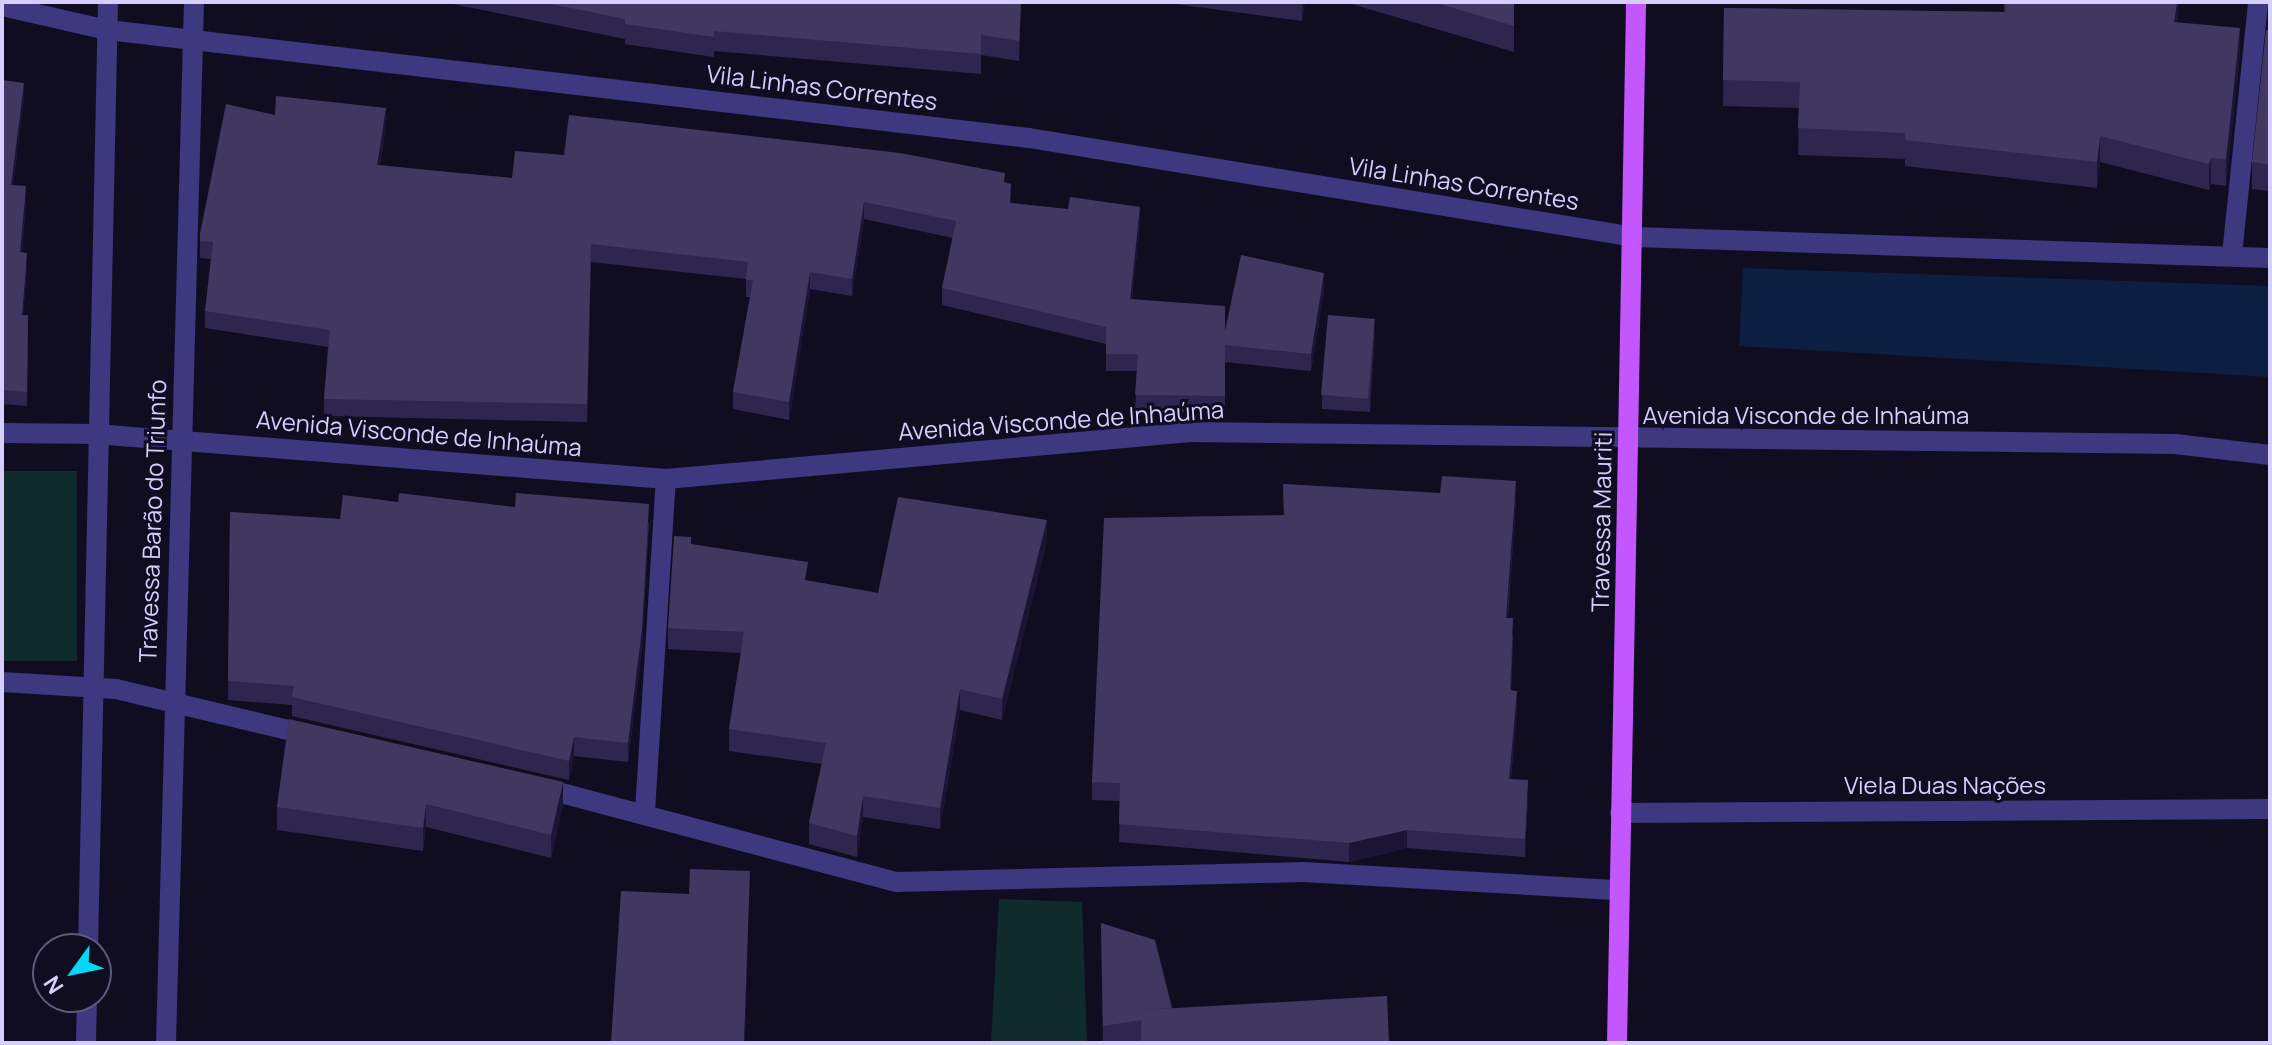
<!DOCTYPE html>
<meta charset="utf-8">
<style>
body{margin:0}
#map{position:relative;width:2272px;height:1045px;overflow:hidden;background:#110d21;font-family:Manrope,sans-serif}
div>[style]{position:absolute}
.green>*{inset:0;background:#102b2b;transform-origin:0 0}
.water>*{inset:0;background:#0c1e42}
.minor>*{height:20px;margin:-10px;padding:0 10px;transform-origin:10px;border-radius:10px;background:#3d3880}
.major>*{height:20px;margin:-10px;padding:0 10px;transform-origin:10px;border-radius:10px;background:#c356fe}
.wall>*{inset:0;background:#2f264f}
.shaded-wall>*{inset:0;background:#1c1435}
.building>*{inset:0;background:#413862;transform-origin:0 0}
span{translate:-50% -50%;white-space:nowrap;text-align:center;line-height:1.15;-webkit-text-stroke:6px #110d21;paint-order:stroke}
.street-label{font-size:24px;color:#d5ceff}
.frame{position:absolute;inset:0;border:4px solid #d5ceff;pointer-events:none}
.north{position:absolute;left:32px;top:933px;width:80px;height:80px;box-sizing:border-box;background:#110d21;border:2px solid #5f5a7a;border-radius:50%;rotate:237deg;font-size:22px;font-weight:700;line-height:32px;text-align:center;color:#d5ceff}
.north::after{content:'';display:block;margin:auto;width:28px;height:36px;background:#02d7f6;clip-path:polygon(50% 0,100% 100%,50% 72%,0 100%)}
</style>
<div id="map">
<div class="green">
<div style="left:2px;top:471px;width:75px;height:190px"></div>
<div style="clip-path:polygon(999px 899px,1082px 902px,1087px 1043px,991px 1043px)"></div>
</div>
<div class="water">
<div style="clip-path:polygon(1743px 268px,2270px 286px,2270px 377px,1739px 346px)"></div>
</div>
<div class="minor">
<div style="left:2px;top:6px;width:109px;rotate:12.8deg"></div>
<div style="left:108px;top:30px;width:927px;rotate:6.69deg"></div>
<div style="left:1029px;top:138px;width:613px;rotate:9.29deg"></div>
<div style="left:1634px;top:237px;width:636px;rotate:1.89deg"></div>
<div style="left:2232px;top:255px;width:254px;rotate:-84.1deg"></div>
<div style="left:2px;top:433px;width:93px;rotate:0.6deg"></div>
<div style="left:95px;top:434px;width:573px;rotate:4.51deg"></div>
<div style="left:666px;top:479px;width:527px;rotate:-5.12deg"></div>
<div style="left:1191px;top:432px;width:984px;rotate:0.7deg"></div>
<div style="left:2175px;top:444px;width:96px;rotate:6.6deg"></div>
<div style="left:2px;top:682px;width:114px;rotate:3.5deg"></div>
<div style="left:116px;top:689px;width:203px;rotate:13.4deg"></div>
<div style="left:539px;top:787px;width:370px;rotate:14.9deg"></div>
<div style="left:897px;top:882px;width:406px;rotate:-1.4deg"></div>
<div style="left:1303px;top:872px;width:316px;rotate:3.3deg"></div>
<div style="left:645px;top:811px;width:333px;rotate:-86.4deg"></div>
<div style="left:1620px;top:813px;width:650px;rotate:-0.35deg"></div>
<div style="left:88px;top:949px;width:947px;rotate:-88.79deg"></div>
<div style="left:86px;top:1043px;width:46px;rotate:-88.8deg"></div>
<div style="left:166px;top:1043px;width:1041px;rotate:-88.46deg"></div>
</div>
<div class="major">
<div style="left:1617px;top:1043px;width:1041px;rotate:-88.95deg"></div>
</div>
<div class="wall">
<div style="clip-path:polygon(443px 2px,1021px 2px,1019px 61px,981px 55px,981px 74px,714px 51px,714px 57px,625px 44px,625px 39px)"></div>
<div style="clip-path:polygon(1161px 2px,1305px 2px,1302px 21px)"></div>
<div style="clip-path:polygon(1345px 2px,1514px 2px,1514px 52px)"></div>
<div style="clip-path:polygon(2004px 2px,2179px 2px,2177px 23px,2240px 54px,2226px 186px,2211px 184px,2209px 190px,2100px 162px,2097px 188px,1905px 166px,1905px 159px,1798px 155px,1799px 108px,1723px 106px,1724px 8px,2004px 12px)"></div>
<div style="clip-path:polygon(2270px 30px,2270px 191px,2252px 189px,2252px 162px)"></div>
<div style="clip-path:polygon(2px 80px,24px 97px,13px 185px,26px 200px,22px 252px,27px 267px,23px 315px,28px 315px,27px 406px,2px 404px)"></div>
<div style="clip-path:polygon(275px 115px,386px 125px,380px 165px,447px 172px,512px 178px,564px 155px,1005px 183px,1011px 203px,1140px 224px,1132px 299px,1225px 331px,1324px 290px,1311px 371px,1225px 362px,1225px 413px,1135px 412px,1137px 371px,1106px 371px,1106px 344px,942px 305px,942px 288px,953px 238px,864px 219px,852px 296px,810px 289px,789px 420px,733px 409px,733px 392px,750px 297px,746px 297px,746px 279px,591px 262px,587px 422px,324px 416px,324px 399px,328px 347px,205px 328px,205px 311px,211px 259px,200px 258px,200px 234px)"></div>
<div style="clip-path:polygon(1375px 333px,1370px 412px,1322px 409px,1322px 395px)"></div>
<div style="clip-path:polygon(1283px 484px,1516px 499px,1508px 618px,1513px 637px,1511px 690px,1517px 709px,1511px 779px,1528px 798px,1525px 857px,1407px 848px,1349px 862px,1119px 842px,1120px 801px,1092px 800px,1092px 782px,1284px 515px)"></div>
<div style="clip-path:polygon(398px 502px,649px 523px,642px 648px,628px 762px,574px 756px,569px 780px,292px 716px,292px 705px,228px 700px,230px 512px,340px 519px)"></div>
<div style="clip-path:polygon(1047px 541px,1002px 720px,960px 710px,940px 829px,863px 817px,857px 857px,809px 844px,809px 823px,822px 764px,729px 751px,729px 729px,741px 653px,668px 649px,668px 628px,691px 544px,808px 581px,878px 593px)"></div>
<div style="clip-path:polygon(289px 719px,563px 805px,551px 858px,426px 827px,423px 851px,277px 830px,277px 807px)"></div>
<div style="clip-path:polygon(1101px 923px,1172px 1008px,1389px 1043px,1103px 1043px)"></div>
</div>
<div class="shaded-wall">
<div style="clip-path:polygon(1302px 2px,1305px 2px,1302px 21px)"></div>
<div style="clip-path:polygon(2177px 2px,2179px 2px,2174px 49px,2174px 22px)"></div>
<div style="clip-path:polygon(2240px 28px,2240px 54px,2226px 186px,2226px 159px)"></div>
<div style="clip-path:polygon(24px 83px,24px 97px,11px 199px,11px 185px)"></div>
<div style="clip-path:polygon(386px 108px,386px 125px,377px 182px,377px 165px)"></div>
<div style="clip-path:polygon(2100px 136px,2100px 162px,2097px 188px,2097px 162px)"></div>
<div style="clip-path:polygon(2211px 158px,2211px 184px,2209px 190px,2209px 164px)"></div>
<div style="clip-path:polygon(26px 186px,26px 200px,20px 266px,20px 252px)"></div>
<div style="clip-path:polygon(864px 202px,864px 219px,852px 296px,852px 279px)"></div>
<div style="clip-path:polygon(1140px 207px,1140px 224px,1130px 316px,1130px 299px)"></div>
<div style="clip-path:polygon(27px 253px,27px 267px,22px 329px,22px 315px)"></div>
<div style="clip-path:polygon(810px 272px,810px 289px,789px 420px,789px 402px)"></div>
<div style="clip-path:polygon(1324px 273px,1324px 290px,1311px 371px,1311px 354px)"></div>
<div style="clip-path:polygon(1375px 319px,1375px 333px,1370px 412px,1370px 398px)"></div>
<div style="clip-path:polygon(1516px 481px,1516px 499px,1506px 637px,1506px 618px)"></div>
<div style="clip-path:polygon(649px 504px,642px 648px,628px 762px,628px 743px)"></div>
<div style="clip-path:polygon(1047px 520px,1047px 541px,1002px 720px,1002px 699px)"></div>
<div style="clip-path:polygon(960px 689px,960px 710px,940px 829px,940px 808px)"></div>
<div style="clip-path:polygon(1517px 691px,1517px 709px,1509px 797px,1509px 779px)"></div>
<div style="clip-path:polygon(574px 737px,574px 756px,569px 780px,569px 761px)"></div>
<div style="clip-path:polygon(1528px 780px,1528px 798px,1525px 857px,1525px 839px)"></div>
<div style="clip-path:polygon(563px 782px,563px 805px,551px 858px,551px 835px)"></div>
<div style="clip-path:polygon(863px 796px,863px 817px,857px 857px,857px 836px)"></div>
<div style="clip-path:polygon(426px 804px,426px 827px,423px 851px,423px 828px)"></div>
<div style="clip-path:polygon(1407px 830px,1407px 848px,1349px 862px,1349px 843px)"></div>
<div style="clip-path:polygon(750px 871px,745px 1043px,744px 1043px)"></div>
</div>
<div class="building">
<div style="clip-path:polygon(542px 2px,1021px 2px,1019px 41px,981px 35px,981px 54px,714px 31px,714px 37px,625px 24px,625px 19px)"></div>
<div style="clip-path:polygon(1433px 2px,1514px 2px,1514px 26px)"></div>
<div style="clip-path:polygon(2005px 2px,2177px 2px,2174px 22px,2240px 28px,2226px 159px,2211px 158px,2209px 164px,2100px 136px,2097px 162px,1905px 140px,1905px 133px,1798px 128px,1800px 82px,1723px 80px,1724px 8px,2006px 12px)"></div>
<div style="clip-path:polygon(2266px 30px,2270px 30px,2270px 165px,2252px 162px)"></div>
<div style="clip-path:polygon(2px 80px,24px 83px,11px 185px,26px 186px,20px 252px,27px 253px,22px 315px,28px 315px,27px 392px,2px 390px)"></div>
<div style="clip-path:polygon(276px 96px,386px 108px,377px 165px,447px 172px,512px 178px,515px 151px,564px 155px,569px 115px,900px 153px,1005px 173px,1004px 182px,1011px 184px,1010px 203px,1068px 209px,1070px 197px,1140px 207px,1130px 299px,1225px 306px,1225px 331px,1241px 255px,1324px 273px,1311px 354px,1225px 345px,1225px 396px,1135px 395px,1138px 354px,1106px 354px,1106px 327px,942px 288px,956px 221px,864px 202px,852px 279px,810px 272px,789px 402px,733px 392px,753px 280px,746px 280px,748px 262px,591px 244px,587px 404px,324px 399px,330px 330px,205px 311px,213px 242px,200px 241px,200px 234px,226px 104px,275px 115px)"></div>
<div style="left:1328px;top:315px;width:47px;height:80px;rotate:5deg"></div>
<div style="clip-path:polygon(1442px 476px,1516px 481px,1506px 618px,1513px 618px,1510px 690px,1517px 691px,1509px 779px,1528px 780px,1525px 839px,1407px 830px,1349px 843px,1119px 824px,1120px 783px,1092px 782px,1104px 518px,1284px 515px,1283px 484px,1440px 493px)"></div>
<div style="clip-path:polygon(399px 493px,515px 507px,516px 493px,649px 504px,642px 629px,628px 743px,574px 737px,569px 761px,292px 697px,294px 686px,228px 681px,230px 512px,340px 519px,343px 495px,398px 502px)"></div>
<div style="clip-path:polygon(898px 497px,1047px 520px,1002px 699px,960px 689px,940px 808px,863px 796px,857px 836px,809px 823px,826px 743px,729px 729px,744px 632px,668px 628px,674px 536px,691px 537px,691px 544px,808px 562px,805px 580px,878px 593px)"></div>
<div style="clip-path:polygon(289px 719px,563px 782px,551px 835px,426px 804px,423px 828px,277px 807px)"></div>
<div style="clip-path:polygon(690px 869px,750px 871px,744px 1043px,611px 1043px,621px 891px,689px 894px)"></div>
<div style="clip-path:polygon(1101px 923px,1155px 940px,1172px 1008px,1142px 1010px,1142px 1020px,1103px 1026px)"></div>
<div style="clip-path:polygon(1387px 996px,1389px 1043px,1141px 1043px,1142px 1010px)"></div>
</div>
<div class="street-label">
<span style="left:822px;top:87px;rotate:7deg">Vila Linhas Correntes</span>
<span style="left:1464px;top:183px;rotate:9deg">Vila Linhas Correntes</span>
<span style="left:1806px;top:415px">Avenida Visconde de Inhaúma</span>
<span style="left:1061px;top:420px;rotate:-4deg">Avenida Visconde de Inhaúma</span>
<span style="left:419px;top:433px;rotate:5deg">Avenida Visconde de Inhaúma</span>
<span style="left:152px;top:521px;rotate:-88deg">Travessa Barão do Triunfo</span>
<span style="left:1601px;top:522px;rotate:-89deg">Travessa Mauriti</span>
<span style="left:1945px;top:785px">Viela Duas Nações</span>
</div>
<div class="frame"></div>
<div class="north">N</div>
</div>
